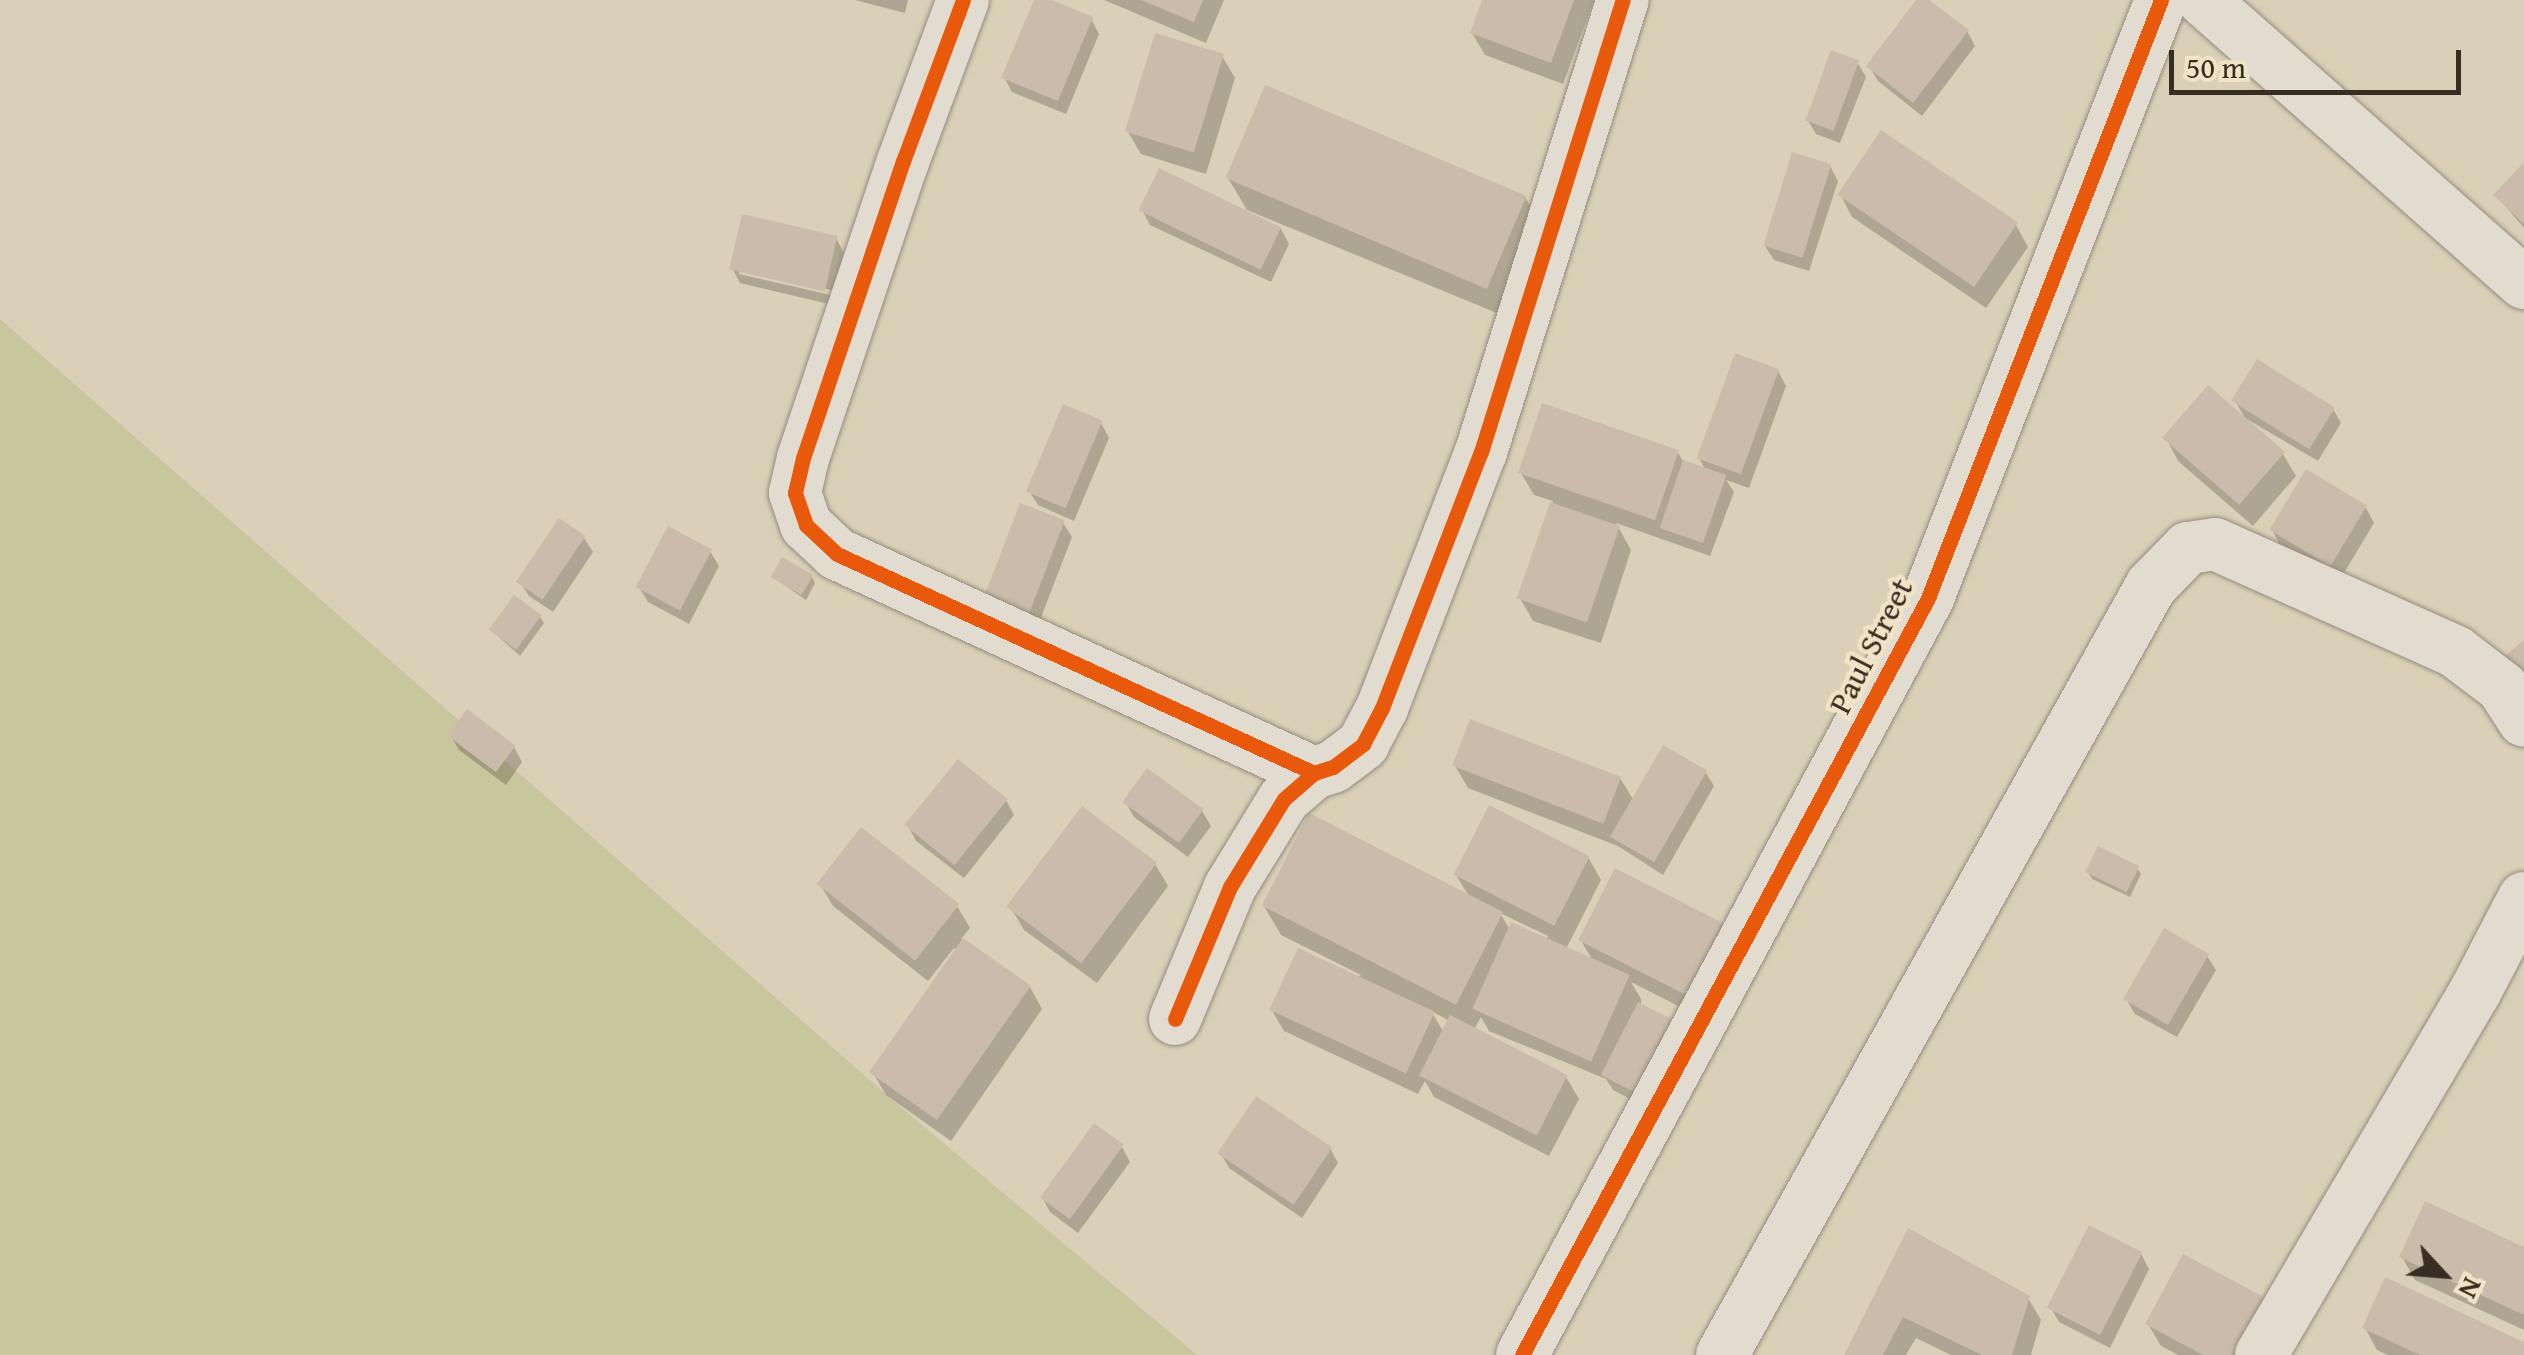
<!DOCTYPE html>
<style>
body{margin:0}
#map{position:relative;width:2524px;height:1355px;overflow:hidden;background:#dad0b7;font-family:"Gentium Book Plus",serif}
div>[style]{position:absolute}
.green>*{inset:0;background:#c8c69c}
.shadow>*{inset:0;background:#0003}
.building>*{inset:0;background:#cbbbaa;transform-origin:0 0}
.roads{filter:drop-shadow(0 0 2px #948c7d) drop-shadow(0 0 2px #948c7d)}
.minor>*{height:52px;margin:-26px;padding:0 26px;transform-origin:26px;border-radius:26px;background:#e2dcd0}
.cycleway>*{height:15px;margin:-7.5px;padding:0 7.5px;transform-origin:7.5px;border-radius:7.5px;background:#e8590c}
span{translate:-50% -50%;white-space:nowrap;text-align:center;line-height:1.15;-webkit-text-stroke:9px #f1e4c6;paint-order:stroke}
.street-label{font-size:32px;color:#382d23}
.north{position:absolute;left:2394px;top:1225px;width:100px;height:100px;-webkit-text-stroke:8px #f1e4c6;paint-order:stroke;rotate:116deg;font-size:28px;font-weight:700;line-height:40px;text-align:center;color:#382d23}
.north::after{content:'';display:block;margin:auto;width:35px;height:45px;background:#382d23;clip-path:polygon(50% 0,100% 100%,50% 72%,0 100%)}
.scale{position:absolute;left:2169px;top:50px;width:292px;height:45px;box-sizing:border-box;border:5px solid #382d23;border-top:0;padding-left:12px;font-size:30px;line-height:35px;white-space:nowrap;color:#382d23;-webkit-text-stroke:8px #f1e4c6;paint-order:stroke}
</style>
<div id="map">
<div class="green">
<div style="clip-path:polygon(0 319px,904px 1110px,1197px 1355px,0 1355px)"></div>
</div>
<div class="shadow">
<div style="clip-path:polygon(855px 0,908px 0,905px 13px)"></div>
<div style="clip-path:polygon(1037px 0,1091px 19px,1099px 34px,1066px 114px,1012px 92px,1004px 77px)"></div>
<div style="clip-path:polygon(1104px 0,1224px 0,1206px 43px)"></div>
<div style="clip-path:polygon(1485px 0,1594px 0,1563px 84px,1485px 55px,1472px 33px)"></div>
<div style="clip-path:polygon(1919px 0,1967px 31px,1975px 46px,1922px 116px,1878px 81px,1869px 66px)"></div>
<div style="clip-path:polygon(1222px 56px,1235px 78px,1206px 174px,1141px 154px,1128px 132px)"></div>
<div style="clip-path:polygon(1857px 62px,1866px 77px,1840px 143px,1816px 134px,1807px 119px)"></div>
<div style="clip-path:polygon(1882px 133px,2016px 225px,2028px 247px,1986px 308px,1852px 217px,1840px 194px)"></div>
<div style="clip-path:polygon(2524px 165px,2524px 228px,2496px 195px)"></div>
<div style="clip-path:polygon(1830px 166px,1838px 181px,1809px 271px,1774px 260px,1765px 246px)"></div>
<div style="clip-path:polygon(1228px 178px,1525px 197px,1542px 226px,1504px 316px,1247px 210px)"></div>
<div style="clip-path:polygon(1142px 210px,1281px 229px,1289px 244px,1271px 282px,1150px 225px)"></div>
<div style="clip-path:polygon(836px 238px,844px 253px,836px 291px,739px 268px,739px 274px,835px 296px,833px 305px,740px 283px,732px 268px)"></div>
<div style="clip-path:polygon(1778px 371px,1786px 386px,1749px 488px,1726px 480px,1734px 492px,1710px 556px,1616px 523px,1631px 550px,1601px 643px,1533px 621px,1520px 598px,1553px 501px,1534px 495px,1521px 473px,1677px 451px,1684px 463px,1706px 471px,1699px 458px)"></div>
<div style="clip-path:polygon(2235px 401px,2333px 409px,2341px 423px,2318px 461px,2245px 418px)"></div>
<div style="clip-path:polygon(1101px 423px,1109px 438px,1074px 521px,1038px 505px,1029px 491px)"></div>
<div style="clip-path:polygon(2166px 438px,2283px 454px,2296px 476px,2253px 526px,2178px 461px)"></div>
<div style="clip-path:polygon(2366px 508px,2374px 523px,2339px 581px,2280px 545px,2272px 530px)"></div>
<div style="clip-path:polygon(1063px 523px,1072px 537px,1037px 628px,995px 612px)"></div>
<div style="clip-path:polygon(584px 538px,593px 552px,553px 612px,529px 596px,520px 582px)"></div>
<div style="clip-path:polygon(710px 551px,719px 566px,689px 624px,648px 602px,639px 587px)"></div>
<div style="clip-path:polygon(773px 577px,812px 577px,815px 583px,806px 600px)"></div>
<div style="clip-path:polygon(540px 617px,544px 623px,520px 656px,491px 630px)"></div>
<div style="clip-path:polygon(451px 736px,514px 747px,522px 762px,506px 785px,459px 750px)"></div>
<div style="clip-path:polygon(1455px 766px,1620px 778px,1634px 801px,1705px 771px,1714px 786px,1663px 875px,1618px 846px,1468px 788px)"></div>
<div style="clip-path:polygon(1006px 800px,1014px 815px,964px 878px,916px 841px,908px 826px)"></div>
<div style="clip-path:polygon(1126px 803px,1202px 811px,1211px 826px,1188px 857px,1134px 817px)"></div>
<div style="clip-path:polygon(evenodd,1588px 857px,1601px 880px,1566px 949px,1593px 961px,1580px 939px,1616px 871px,1702px 1018px,1631px 982px,1641px 999px,1645px 1107px,1613px 1090px,1606px 1079px,1489px 1031px,1481px 1017px,1474px 1030px,1566px 1077px,1579px 1099px,1549px 1156px,1434px 1097px,1425px 1081px,1418px 1094px,1284px 1031px,1271px 1009px,1361px 975px,1281px 935px,1264px 906px,1470px 898px,1456px 875px,1588px 857px,1500px 913px,1548px 936px,1546px 940px,1510px 930px,1500px 913px,1588px 857px,1431px 1011px,1450px 1021px,1444px 1033px,1431px 1011px)"></div>
<div style="clip-path:polygon(1155px 864px,1168px 886px,1097px 983px,1024px 930px,1011px 908px)"></div>
<div style="clip-path:polygon(2137px 868px,2141px 874px,2130px 897px,2092px 879px,2088px 872px)"></div>
<div style="clip-path:polygon(820px 884px,957px 906px,970px 928px,961px 939px,1030px 987px,1042px 1009px,951px 1141px,886px 1095px,873px 1073px,957px 950px,954px 948px,928px 981px,833px 906px)"></div>
<div style="clip-path:polygon(2207px 956px,2216px 970px,2177px 1037px,2135px 1014px,2126px 999px)"></div>
<div style="clip-path:polygon(1122px 1147px,1130px 1162px,1078px 1233px,1050px 1212px,1042px 1197px)"></div>
<div style="clip-path:polygon(1330px 1148px,1338px 1163px,1302px 1218px,1229px 1168px,1221px 1154px)"></div>
<div style="clip-path:polygon(1909px 1232px,2028px 1298px,2041px 1320px,2031px 1355px,1951px 1355px,1916px 1338px,1906px 1355px,1847px 1355px)"></div>
<div style="clip-path:polygon(2524px 1249px,2524px 1330px,2415px 1280px,2402px 1257px)"></div>
<div style="clip-path:polygon(2141px 1254px,2149px 1269px,2110px 1348px,2059px 1322px,2051px 1308px)"></div>
<div style="clip-path:polygon(2262px 1299px,2275px 1321px,2257px 1355px,2178px 1355px,2161px 1346px,2148px 1324px)"></div>
<div style="clip-path:polygon(2365px 1328px,2524px 1345px,2524px 1355px,2388px 1355px,2377px 1350px)"></div>
</div>
<div class="building">
<div style="clip-path:polygon(1034px 0,1052px 0,1093px 17px,1058px 101px,1001px 78px)"></div>
<div style="clip-path:polygon(1141px 0,1203px 0,1194px 22px)"></div>
<div style="clip-path:polygon(1482px 0,1574px 0,1551px 63px,1470px 33px)"></div>
<div style="clip-path:polygon(1916px 0,1929px 0,1969px 30px,1913px 103px,1866px 66px)"></div>
<div style="left:1155px;top:33px;width:72px;height:103px;rotate:17deg"></div>
<div style="left:1831px;top:50px;width:30px;height:75px;rotate:20deg"></div>
<div style="left:1265px;top:85px;width:284px;height:101px;rotate:23deg"></div>
<div style="left:1881px;top:130px;width:165px;height:78px;rotate:34deg"></div>
<div style="left:1792px;top:152px;width:41px;height:98px;rotate:17deg"></div>
<div style="clip-path:polygon(2524px 162px,2524px 224px,2493px 195px)"></div>
<div style="left:1159px;top:168px;width:136px;height:47px;rotate:26deg"></div>
<div style="left:742px;top:214px;width:98px;height:57px;rotate:13deg"></div>
<div style="left:1735px;top:353px;width:47px;height:112px;rotate:20deg"></div>
<div style="left:2257px;top:359px;width:92px;height:49px;rotate:32deg"></div>
<div style="left:2208px;top:385px;width:102px;height:70px;rotate:41deg"></div>
<div style="left:1542px;top:403px;width:145px;height:74px;rotate:19deg"></div>
<div style="left:1063px;top:404px;width:43px;height:95px;rotate:23deg"></div>
<div style="left:1683px;top:460px;width:46px;height:72px;rotate:19deg"></div>
<div style="left:2306px;top:469px;width:71px;height:71px;rotate:31deg"></div>
<div style="left:1550px;top:502px;width:74px;height:102px;rotate:19deg"></div>
<div style="left:1020px;top:503px;width:48px;height:101px;rotate:21deg"></div>
<div style="left:559px;top:518px;width:32px;height:77px;rotate:34deg"></div>
<div style="left:668px;top:526px;width:50px;height:69px;rotate:28deg"></div>
<div style="left:782px;top:557px;width:36px;height:23px;rotate:30deg"></div>
<div style="left:514px;top:595px;width:34px;height:43px;rotate:36deg"></div>
<div style="clip-path:polygon(2524px 640px,2524px 687px,2501px 659px)"></div>
<div style="left:467px;top:709px;width:61px;height:33px;rotate:37deg"></div>
<div style="left:1470px;top:719px;width:162px;height:50px;rotate:21deg"></div>
<div style="left:1663px;top:745px;width:51px;height:106px;rotate:30deg"></div>
<div style="left:958px;top:759px;width:64px;height:85px;rotate:39deg"></div>
<div style="left:1147px;top:768px;width:70px;height:42px;rotate:36deg"></div>
<div style="left:1489px;top:805px;width:113px;height:78px;rotate:27deg"></div>
<div style="left:1082px;top:806px;width:94px;height:126px;rotate:37deg"></div>
<div style="left:1309px;top:813px;width:218px;height:104px;rotate:27deg"></div>
<div style="left:861px;top:827px;width:125px;height:72px;rotate:38deg"></div>
<div style="left:2098px;top:846px;width:46px;height:29px;rotate:26deg"></div>
<div style="left:1615px;top:868px;width:126px;height:81px;rotate:27deg"></div>
<div style="left:1511px;top:922px;width:130px;height:95px;rotate:24deg"></div>
<div style="left:2164px;top:928px;width:52px;height:82px;rotate:30deg"></div>
<div style="left:963px;top:938px;width:83px;height:164px;rotate:35deg"></div>
<div style="left:1298px;top:948px;width:151px;height:68px;rotate:25deg"></div>
<div style="left:1638px;top:1002px;width:39px;height:82px;rotate:27deg"></div>
<div style="left:1450px;top:1015px;width:132px;height:68px;rotate:27deg"></div>
<div style="left:1256px;top:1096px;width:92px;height:69px;rotate:34deg"></div>
<div style="left:1094px;top:1123px;width:37px;height:92px;rotate:36deg"></div>
<div style="clip-path:polygon(2425px 1201px,2524px 1247px,2524px 1315px,2399px 1257px)"></div>
<div style="left:2089px;top:1225px;width:60px;height:93px;rotate:27deg"></div>
<div style="clip-path:polygon(1908px 1228px,2030px 1296px,2012px 1355px,1982px 1355px,1903px 1317px,1883px 1355px,1844px 1355px)"></div>
<div style="clip-path:polygon(2183px 1254px,2264px 1297px,2233px 1355px,2203px 1355px,2145px 1324px)"></div>
<div style="clip-path:polygon(2385px 1277px,2524px 1342px,2524px 1355px,2420px 1355px,2362px 1328px)"></div>
</div>
<div class="roads">
<div class="minor">
<div style="left:963px;top:0;width:172px;rotate:110.4deg"></div>
<div style="left:903px;top:161px;width:313px;rotate:108.6deg"></div>
<div style="left:803px;top:458px;width:36px;rotate:103deg"></div>
<div style="left:795px;top:493px;width:34px;rotate:71deg"></div>
<div style="left:806px;top:525px;width:42px;rotate:43.1deg"></div>
<div style="left:837px;top:554px;width:525px;rotate:24.66deg"></div>
<div style="left:2203px;top:0;width:428px;rotate:41.4deg"></div>
<div style="left:1175px;top:1019px;width:143px;rotate:-67.4deg"></div>
<div style="left:1230px;top:887px;width:103px;rotate:-58.5deg"></div>
<div style="left:1284px;top:799px;width:40px;rotate:-41deg"></div>
<div style="left:1314px;top:773px;width:20px;rotate:-18deg"></div>
<div style="left:1333px;top:767px;width:38px;rotate:-37deg"></div>
<div style="left:1363px;top:744px;width:41px;rotate:-62.2deg"></div>
<div style="left:1382px;top:708px;width:274px;rotate:-68.9deg"></div>
<div style="left:1481px;top:452px;width:474px;rotate:-72.6deg"></div>
<div style="left:1522px;top:1355px;width:859px;rotate:-61.79deg"></div>
<div style="left:1928px;top:598px;width:642px;rotate:-68.71deg"></div>
<div style="left:1722px;top:1355px;width:881px;rotate:-60.84deg"></div>
<div style="left:2151px;top:586px;width:53px;rotate:-45.8deg"></div>
<div style="left:2188px;top:548px;width:27px;rotate:-8deg"></div>
<div style="left:2215px;top:544px;width:264px;rotate:24.1deg"></div>
<div style="left:2456px;top:652px;width:58px;rotate:37.3deg"></div>
<div style="left:2502px;top:687px;width:40px;rotate:57.1deg"></div>
<div style="left:2261px;top:1355px;width:421px;rotate:-59.5deg"></div>
<div style="left:2475px;top:992px;width:106px;rotate:-62.5deg"></div>
</div>
</div>
<div class="cycleway">
<div style="left:963px;top:0;width:172px;rotate:110.4deg"></div>
<div style="left:903px;top:161px;width:313px;rotate:108.6deg"></div>
<div style="left:803px;top:458px;width:36px;rotate:103deg"></div>
<div style="left:795px;top:493px;width:34px;rotate:71deg"></div>
<div style="left:806px;top:525px;width:42px;rotate:43.1deg"></div>
<div style="left:837px;top:554px;width:525px;rotate:24.66deg"></div>
<div style="left:1175px;top:1019px;width:143px;rotate:-67.4deg"></div>
<div style="left:1230px;top:887px;width:103px;rotate:-58.5deg"></div>
<div style="left:1284px;top:799px;width:40px;rotate:-41deg"></div>
<div style="left:1314px;top:773px;width:20px;rotate:-18deg"></div>
<div style="left:1333px;top:767px;width:38px;rotate:-37deg"></div>
<div style="left:1363px;top:744px;width:41px;rotate:-62.2deg"></div>
<div style="left:1382px;top:708px;width:274px;rotate:-68.9deg"></div>
<div style="left:1481px;top:452px;width:474px;rotate:-72.6deg"></div>
<div style="left:1522px;top:1355px;width:859px;rotate:-61.79deg"></div>
<div style="left:1928px;top:598px;width:642px;rotate:-68.71deg"></div>
</div>
<div class="street-label">
<span style="left:1871px;top:646px;rotate:-63deg">Paul Street</span>
</div>
<div class="north">N</div>
<div class="scale">50 m</div>
</div>
